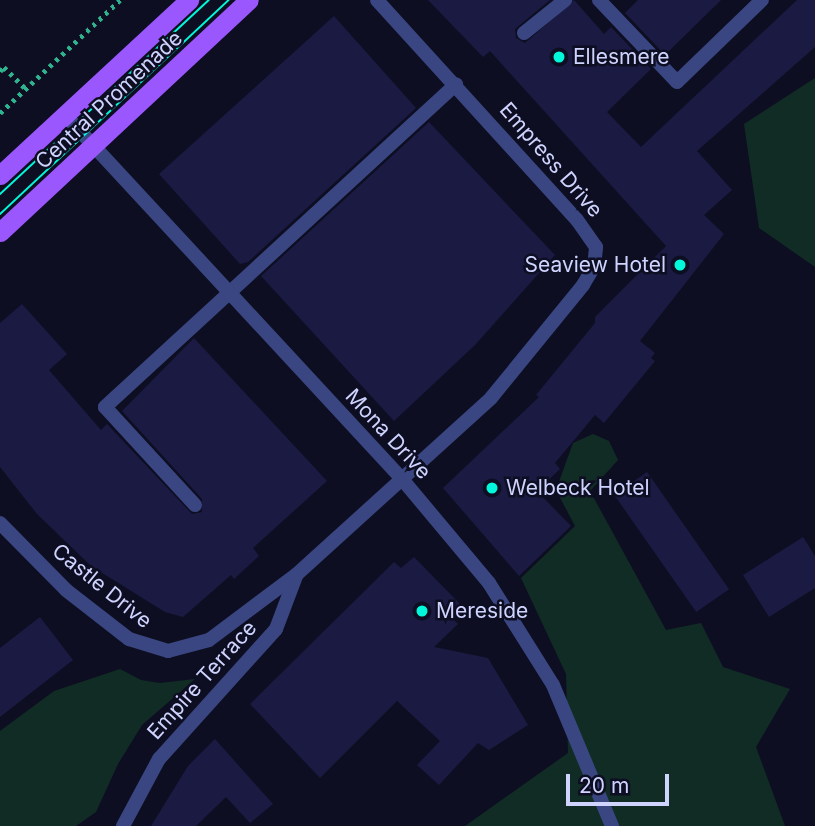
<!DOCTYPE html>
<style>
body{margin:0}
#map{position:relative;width:815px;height:826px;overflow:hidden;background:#0e0e22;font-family:Inter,sans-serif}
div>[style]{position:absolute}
.green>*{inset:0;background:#112c25}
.building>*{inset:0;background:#1a1a43;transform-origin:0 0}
.path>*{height:4.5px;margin-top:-2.25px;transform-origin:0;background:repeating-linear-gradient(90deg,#2fb38e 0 3.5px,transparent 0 8.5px)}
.service>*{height:14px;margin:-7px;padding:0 7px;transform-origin:7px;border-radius:7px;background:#394681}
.minor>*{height:14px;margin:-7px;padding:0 7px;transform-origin:7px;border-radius:7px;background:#394681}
.primary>*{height:19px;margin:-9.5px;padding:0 9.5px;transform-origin:9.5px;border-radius:9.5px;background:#9b57fe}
.tram>*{height:2px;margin:-1px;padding:0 1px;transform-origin:1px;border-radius:1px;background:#02f8db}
.dots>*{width:19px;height:19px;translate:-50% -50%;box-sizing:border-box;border:4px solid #0e0e22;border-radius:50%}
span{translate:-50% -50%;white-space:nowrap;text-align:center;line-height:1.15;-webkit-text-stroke:5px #0e0e22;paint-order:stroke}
.poi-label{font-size:21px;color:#cfd4ff}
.left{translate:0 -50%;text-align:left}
.right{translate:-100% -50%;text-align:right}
.street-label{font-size:21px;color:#cfd4ff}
.scale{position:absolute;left:566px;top:774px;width:103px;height:32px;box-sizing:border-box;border:4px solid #cfd4ff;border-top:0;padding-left:9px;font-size:21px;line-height:24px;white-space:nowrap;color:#cfd4ff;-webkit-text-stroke:5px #0e0e22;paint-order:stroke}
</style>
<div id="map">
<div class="green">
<div style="clip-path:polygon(815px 78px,815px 267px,759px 228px,744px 124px)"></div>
<div style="clip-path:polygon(593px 434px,609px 441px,618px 460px,590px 491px,666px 630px,701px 623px,723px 667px,790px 689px,756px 747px,785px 826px,465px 826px,568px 753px,566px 674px,521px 578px,575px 526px,556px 490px,573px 443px)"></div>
<div style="clip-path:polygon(120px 669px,141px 680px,160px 683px,195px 679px,142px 725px,118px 764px,96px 812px,76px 826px,0 826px,0 731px,54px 691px)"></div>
</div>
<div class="building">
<div style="clip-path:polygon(428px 0,550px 0,515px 29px,516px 38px,525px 43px,574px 0,604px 34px,611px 27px,651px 69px,607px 112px,641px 147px,797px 0,815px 0,815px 47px,697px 151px,732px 190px,704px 215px,724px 234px,640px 341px,655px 353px,651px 358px,655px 361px,604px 423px,595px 415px,555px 463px,560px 469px,537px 491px,571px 526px,519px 576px,443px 488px,539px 397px,536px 395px,595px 323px,595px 317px,666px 246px,490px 51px,483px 57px)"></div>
<div style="clip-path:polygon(638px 0,721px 0,665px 55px,625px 13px)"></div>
<div style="clip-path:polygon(334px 16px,416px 108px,248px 262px,240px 264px,159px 174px)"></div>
<div style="clip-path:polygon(429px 122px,555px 255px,475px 345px,394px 421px,261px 276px)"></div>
<div style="clip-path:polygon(22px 304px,67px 354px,49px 370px,101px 430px,107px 424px,192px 514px,202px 512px,202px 499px,122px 411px,194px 338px,327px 481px,253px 548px,259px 556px,234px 579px,231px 575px,183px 617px,165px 612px,91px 566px,37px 514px,0 467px,0 323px)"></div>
<div style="left:647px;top:472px;width:143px;height:40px;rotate:55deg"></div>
<div style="clip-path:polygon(803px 537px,815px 556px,815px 588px,769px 617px,743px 575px)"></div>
<div style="clip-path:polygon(414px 557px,461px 605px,450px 616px,458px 624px,434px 647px,488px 658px,528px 725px,489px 750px,478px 743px,439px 785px,417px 765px,440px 741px,397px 701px,320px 778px,250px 704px,394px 562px,401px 568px)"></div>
<div style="clip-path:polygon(40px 617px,73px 660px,0 717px,0 648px)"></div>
<div style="clip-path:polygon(215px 739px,273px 804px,250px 823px,226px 797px,196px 826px,151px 826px,188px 766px)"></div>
</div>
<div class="path">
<div style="left:0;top:71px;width:6px;rotate:-45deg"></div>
<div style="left:4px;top:67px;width:31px;rotate:45deg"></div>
<div style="left:0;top:113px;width:165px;rotate:-43.3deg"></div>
</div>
<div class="service">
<div style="left:599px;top:0;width:113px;rotate:46.4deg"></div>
<div style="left:524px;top:33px;width:53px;rotate:-38.8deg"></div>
<div style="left:195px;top:505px;width:133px;rotate:-132.6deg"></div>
<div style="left:105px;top:407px;width:477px;rotate:-42.6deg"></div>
</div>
<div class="minor">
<div style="left:677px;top:82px;width:118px;rotate:-44deg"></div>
<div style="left:66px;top:116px;width:495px;rotate:47.2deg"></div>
<div style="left:402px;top:479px;width:136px;rotate:50.1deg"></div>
<div style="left:489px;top:583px;width:120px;rotate:57.9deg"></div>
<div style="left:553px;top:685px;width:153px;rotate:67.3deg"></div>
<div style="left:0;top:523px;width:94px;rotate:45.4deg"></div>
<div style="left:66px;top:590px;width:80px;rotate:37.9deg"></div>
<div style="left:129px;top:639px;width:41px;rotate:17.1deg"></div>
<div style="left:168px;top:651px;width:42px;rotate:-15deg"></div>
<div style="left:209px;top:640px;width:109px;rotate:-36.8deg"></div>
<div style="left:296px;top:575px;width:263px;rotate:-42.2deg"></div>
<div style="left:491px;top:398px;width:146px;rotate:-50.8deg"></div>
<div style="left:583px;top:285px;width:21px;rotate:-59deg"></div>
<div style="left:594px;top:267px;width:20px;rotate:-84deg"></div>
<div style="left:596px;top:247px;width:33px;rotate:-125deg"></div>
<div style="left:577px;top:220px;width:297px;rotate:-132.3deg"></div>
<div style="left:123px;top:826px;width:76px;rotate:-61.8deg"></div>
<div style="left:159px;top:759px;width:175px;rotate:-48deg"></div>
<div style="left:276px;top:629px;width:57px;rotate:-69.3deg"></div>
</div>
<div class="primary">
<div style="left:0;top:175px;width:258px;rotate:-42.8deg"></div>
<div style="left:0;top:232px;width:340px;rotate:-43deg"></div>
</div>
<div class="tram">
<div style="left:0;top:194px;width:285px;rotate:-42.9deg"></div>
<div style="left:0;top:214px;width:313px;rotate:-43.1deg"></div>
</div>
<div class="dots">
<div style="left:559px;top:57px;background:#02f8db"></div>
<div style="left:680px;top:265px;background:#02f8db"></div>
<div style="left:492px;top:488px;background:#02f8db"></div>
<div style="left:422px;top:611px;background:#02f8db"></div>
</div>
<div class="poi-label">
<span class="left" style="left:573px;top:57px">Ellesmere</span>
<span class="right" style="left:666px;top:265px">Seaview Hotel</span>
<span class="left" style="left:506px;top:488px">Welbeck Hotel</span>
<span class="left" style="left:436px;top:611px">Mereside</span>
</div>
<div class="street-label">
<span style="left:109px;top:100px;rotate:-43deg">Central Promenade</span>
<span style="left:551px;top:160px;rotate:49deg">Empress Drive</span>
<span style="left:388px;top:434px;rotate:47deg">Mona Drive</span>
<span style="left:102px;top:586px;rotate:39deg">Castle Drive</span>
<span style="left:202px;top:680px;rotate:-48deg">Empire Terrace</span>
</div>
<div class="scale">20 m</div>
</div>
